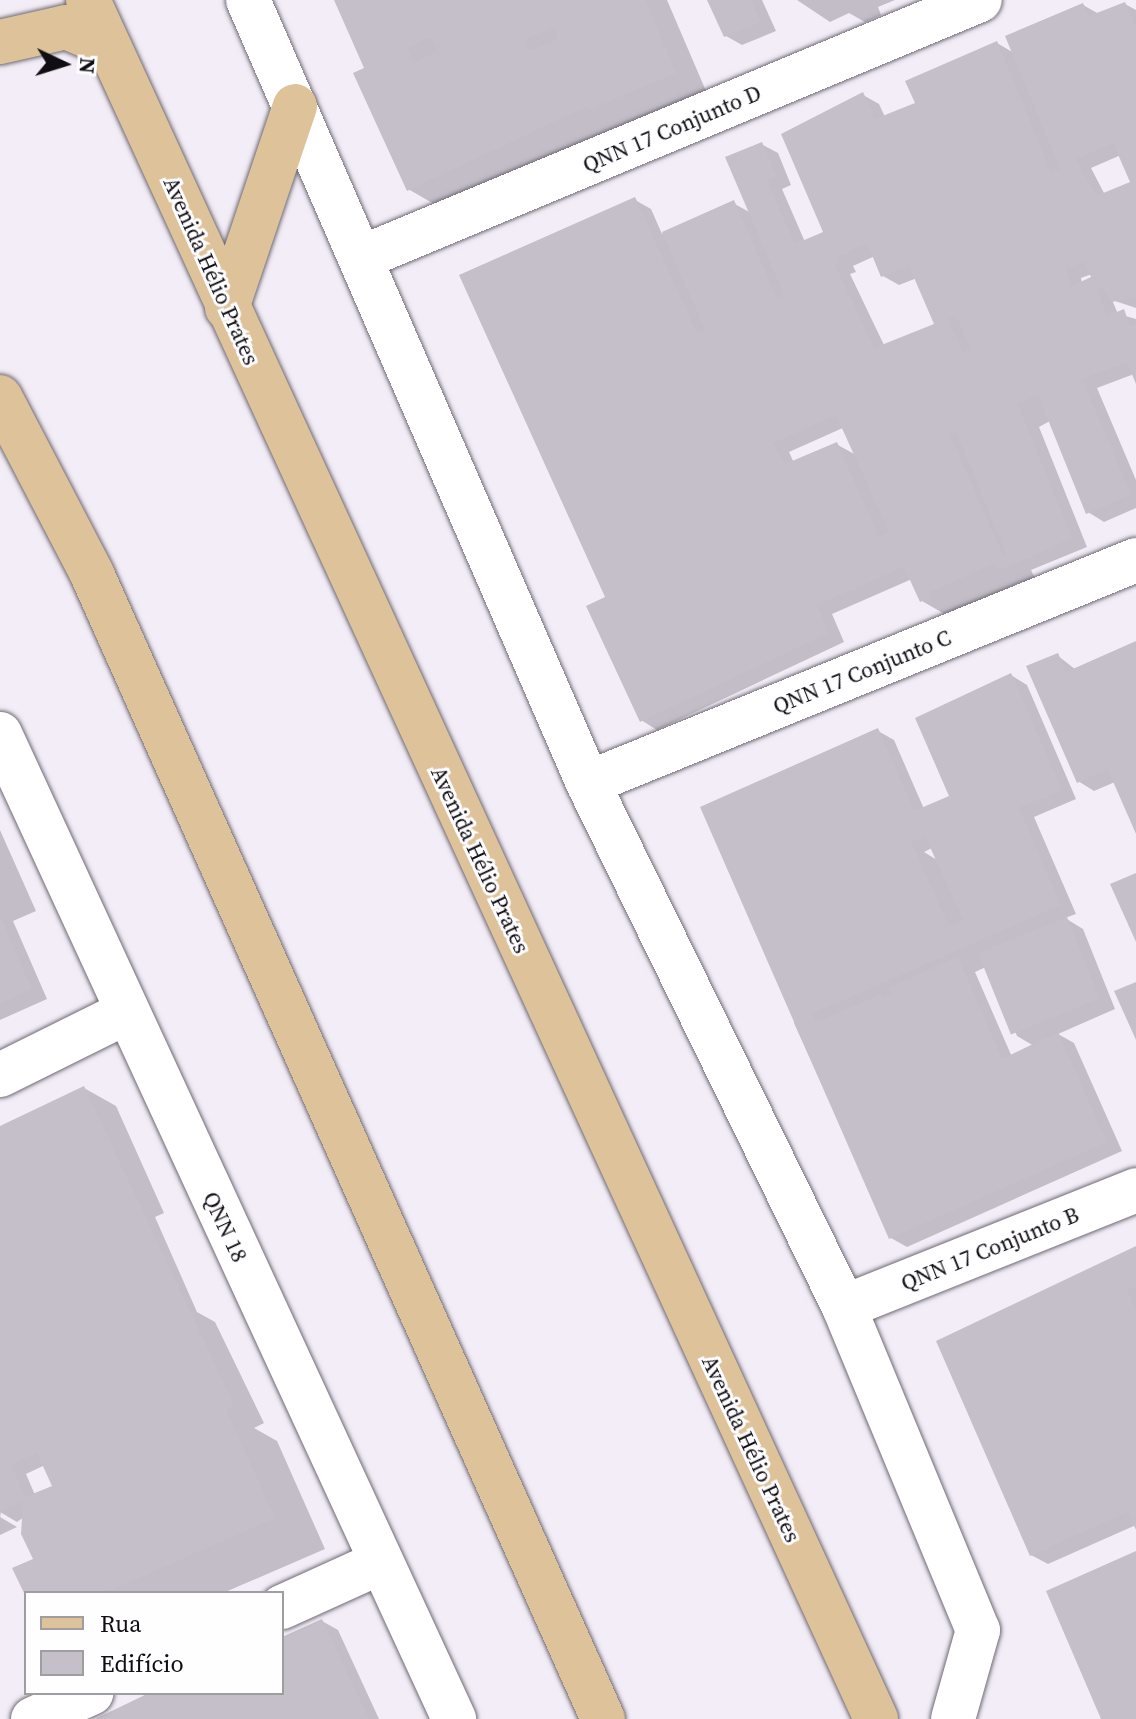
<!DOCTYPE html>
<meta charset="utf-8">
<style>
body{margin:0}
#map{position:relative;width:1136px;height:1719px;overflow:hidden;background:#f3edf8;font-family:"Source Serif 4",serif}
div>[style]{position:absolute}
.shadow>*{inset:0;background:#0003}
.building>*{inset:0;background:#c4bfc9;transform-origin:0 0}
.roads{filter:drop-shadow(0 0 2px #6f6a73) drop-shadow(0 0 2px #6f6a73)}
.minor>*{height:44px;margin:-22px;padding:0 22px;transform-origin:22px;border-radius:22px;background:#fff}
.major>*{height:44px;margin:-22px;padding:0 22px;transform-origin:22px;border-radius:22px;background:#ddc29a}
span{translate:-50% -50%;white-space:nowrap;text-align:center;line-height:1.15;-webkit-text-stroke:6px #fefdff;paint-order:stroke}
.street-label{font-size:22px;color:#100e12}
.legend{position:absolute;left:24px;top:1591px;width:260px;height:104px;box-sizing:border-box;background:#fefdff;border:2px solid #9f9da0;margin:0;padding:10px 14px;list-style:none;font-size:24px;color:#100e12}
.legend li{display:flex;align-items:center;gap:16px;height:40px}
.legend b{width:40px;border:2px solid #9f9da0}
.north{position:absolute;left:24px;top:24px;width:80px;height:80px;-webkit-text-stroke:6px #fefdff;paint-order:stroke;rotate:94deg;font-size:22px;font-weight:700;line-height:32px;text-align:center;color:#100e12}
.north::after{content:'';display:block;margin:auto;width:28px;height:36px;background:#100e12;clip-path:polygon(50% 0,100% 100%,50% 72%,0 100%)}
</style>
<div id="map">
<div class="shadow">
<div style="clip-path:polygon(336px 0,667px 0,706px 91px,469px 224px,408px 189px,369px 68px)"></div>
<div style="clip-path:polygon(710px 0,762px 0,776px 31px,742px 45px,726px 36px)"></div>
<div style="clip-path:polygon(797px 0,895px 0,878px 7px,881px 15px,865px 22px,849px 13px,830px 22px)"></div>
<div style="clip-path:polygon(evenodd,1125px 4px,1136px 10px,1136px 308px,1112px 300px,1118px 314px,1136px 319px,1136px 379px,1134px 374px,1097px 388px,1136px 480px,1136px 508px,1104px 522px,1088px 512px,1050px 421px,1039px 427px,1087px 547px,1031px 570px,1038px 585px,1032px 588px,1021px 582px,958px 611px,953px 619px,922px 601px,912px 579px,832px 614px,844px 642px,657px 730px,641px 720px,607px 598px,635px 200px,651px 209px,662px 234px,733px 203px,751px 213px,761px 144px,778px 153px,791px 185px,782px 189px,805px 242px,826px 233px,863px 95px,879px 104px,885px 117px,917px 104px,997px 43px,1014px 53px,1083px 5px,1099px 14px,1125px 4px,1121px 155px,1133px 183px,1105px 195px,1091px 168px,1121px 155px,1125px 4px,875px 256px,883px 276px,899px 285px,917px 278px,940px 325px,884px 345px,850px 274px,856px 272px,853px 266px,875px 256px,1125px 4px,1092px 274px,1094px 278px,1082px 283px,1081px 278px,1092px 274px,1125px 4px,845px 427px,858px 456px,836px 444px,794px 463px,789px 452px,845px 427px)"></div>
<div style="clip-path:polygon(1136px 643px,1136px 830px,1115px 782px,1094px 791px,1078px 781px,1057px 655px,1076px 670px)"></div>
<div style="clip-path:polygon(evenodd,1011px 675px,1027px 685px,1076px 799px,1034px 817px,1076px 914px,1065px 918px,1083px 929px,1115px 1009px,1058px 1034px,1074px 1043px,1122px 1151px,907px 1247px,891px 1238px,794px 1023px,878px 731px,894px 740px,924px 809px,952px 797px,1011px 675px,932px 848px,937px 860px,924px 852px,932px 848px,1011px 675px,986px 967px,1017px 1036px,1034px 1046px,1012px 1057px,975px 972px,986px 967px)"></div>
<div style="clip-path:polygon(0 830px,36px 911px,13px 921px,47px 999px,0 1020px)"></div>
<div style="clip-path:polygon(evenodd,84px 1088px,116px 1106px,164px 1213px,155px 1217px,197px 1312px,215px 1322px,264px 1423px,254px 1428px,277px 1441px,325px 1549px,223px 1593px,26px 1593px,35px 1560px,24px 1517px,17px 1522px,0 1512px,0 1128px,84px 1088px,45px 1465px,56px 1486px,35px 1495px,26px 1474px,45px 1465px)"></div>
<div style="clip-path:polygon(1136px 1250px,1136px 1525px,1048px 1564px,1031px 1555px)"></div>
<div style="clip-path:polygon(0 1517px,17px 1527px,0 1535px)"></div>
<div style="clip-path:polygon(322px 1621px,338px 1630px,379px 1719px,102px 1719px,161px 1693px,282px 1693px,282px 1639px)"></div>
</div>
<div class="building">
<div style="clip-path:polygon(evenodd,334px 0,645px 0,676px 73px,589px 110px,588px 106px,407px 191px,353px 73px,364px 68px,334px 0,554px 27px,558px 39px,529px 51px,525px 40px,554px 27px,334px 0,431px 37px,438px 51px,414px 63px,407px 48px,431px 37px)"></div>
<div style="clip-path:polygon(707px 0,751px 0,761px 22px,724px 37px)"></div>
<div style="clip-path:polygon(evenodd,1125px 2px,1136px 27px,1136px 298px,1111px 302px,1103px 287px,1097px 289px,1107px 316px,1124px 309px,1130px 326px,1136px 324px,1136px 384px,1127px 362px,1082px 379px,1131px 495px,1086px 514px,1038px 395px,1018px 404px,1072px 538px,999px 571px,995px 563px,989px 566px,928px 593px,931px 598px,920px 602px,904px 567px,817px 605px,829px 633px,640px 722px,586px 606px,605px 597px,459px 275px,635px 197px,697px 333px,705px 330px,662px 232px,734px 200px,777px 298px,784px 295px,725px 157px,762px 142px,776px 176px,767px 180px,795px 244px,823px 232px,781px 134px,863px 92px,875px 119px,915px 103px,905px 81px,997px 41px,1051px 172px,1060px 169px,1005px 36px,1083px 3px,1089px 16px,1125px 2px,1113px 143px,1130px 182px,1096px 196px,1076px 159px,1113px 143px,1125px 2px,867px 243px,881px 277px,909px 266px,934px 324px,874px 348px,835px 265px,841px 262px,838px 257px,867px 243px,1125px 2px,1084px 262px,1091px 277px,1072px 286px,1066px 269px,1084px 262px,1125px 2px,956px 316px,970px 349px,963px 352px,948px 319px,956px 316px,1125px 2px,836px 415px,889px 532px,879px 537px,837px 442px,785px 464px,774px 443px,836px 415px,1125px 2px,956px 431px,1006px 554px,1003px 555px,950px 435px,956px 431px)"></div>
<div style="clip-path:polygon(1136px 641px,1136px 834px,1108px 770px,1077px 783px,1026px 666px,1058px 653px,1066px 672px)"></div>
<div style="clip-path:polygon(evenodd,1011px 673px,1062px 790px,1019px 808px,1061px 905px,812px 1014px,817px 1022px,881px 994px,883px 998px,892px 995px,889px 987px,958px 957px,1002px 1059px,1058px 1032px,1107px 1142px,889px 1239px,700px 807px,878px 728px,914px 811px,949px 796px,915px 718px,1011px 673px,925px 836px,963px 920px,949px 926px,911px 842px,925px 836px)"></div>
<div style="clip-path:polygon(1136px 873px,1136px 942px,1110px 884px)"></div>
<div style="clip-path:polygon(0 916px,32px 989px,0 1004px)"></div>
<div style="left:1067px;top:917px;width:88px;height:96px;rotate:68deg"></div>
<div style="clip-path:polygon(1136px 982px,1136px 1040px,1114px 991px)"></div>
<div style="clip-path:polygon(evenodd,84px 1086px,234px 1405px,226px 1409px,275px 1518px,105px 1593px,24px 1593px,12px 1568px,33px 1559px,21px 1534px,23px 1502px,1px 1511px,0 1519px,0 1126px,84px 1086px,37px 1453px,52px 1486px,25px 1497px,11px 1465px,37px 1453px)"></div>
<div style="clip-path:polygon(1136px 1246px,1136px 1286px,1127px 1290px,1136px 1311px,1136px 1530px,1128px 1512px,1030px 1556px,936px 1341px)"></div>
<div style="clip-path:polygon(1136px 1551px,1136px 1719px,1101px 1719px,1046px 1591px)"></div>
<div style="clip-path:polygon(322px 1619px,369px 1719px,95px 1719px,149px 1693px,282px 1693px,282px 1637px)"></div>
</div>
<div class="roads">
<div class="minor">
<div style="left:248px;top:0;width:854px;rotate:66.53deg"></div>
<div style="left:588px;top:783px;width:583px;rotate:63.96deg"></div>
<div style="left:844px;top:1307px;width:350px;rotate:67.5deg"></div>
<div style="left:978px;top:1630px;width:92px;rotate:105.7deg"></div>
<div style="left:363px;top:257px;width:668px;rotate:-22.61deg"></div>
<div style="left:0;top:734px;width:1085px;rotate:65.25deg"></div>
<div style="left:588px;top:783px;width:592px;rotate:-22.14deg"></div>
<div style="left:0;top:1075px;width:140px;rotate:-26.4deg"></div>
<div style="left:844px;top:1307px;width:315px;rotate:-21.8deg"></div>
<div style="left:282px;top:1607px;width:109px;rotate:-24.4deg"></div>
<div style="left:33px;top:1719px;width:64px;rotate:-24.1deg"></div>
</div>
<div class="major">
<div style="left:88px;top:0;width:1891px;rotate:65.37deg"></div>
<div style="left:0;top:42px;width:68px;rotate:-12.8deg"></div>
<div style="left:66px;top:27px;width:46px;rotate:23.2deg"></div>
<div style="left:227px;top:308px;width:213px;rotate:-71.4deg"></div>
<div style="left:0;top:397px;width:199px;rotate:62.5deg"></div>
<div style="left:92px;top:574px;width:1254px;rotate:65.95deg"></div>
</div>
</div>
<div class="street-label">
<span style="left:672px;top:129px;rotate:-23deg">QNN 17 Conjunto D</span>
<span style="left:211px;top:271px;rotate:66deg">Avenida Hélio Prates</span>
<span style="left:862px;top:672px;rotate:-22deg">QNN 17 Conjunto C</span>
<span style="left:480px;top:860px;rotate:65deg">Avenida Hélio Prates</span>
<span style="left:225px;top:1227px;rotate:65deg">QNN 18</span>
<span style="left:990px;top:1249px;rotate:-22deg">QNN 17 Conjunto B</span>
<span style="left:751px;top:1449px;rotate:65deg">Avenida Hélio Prates</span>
</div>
<ul class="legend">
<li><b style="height:10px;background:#ddc29a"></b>Rua</li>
<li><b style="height:22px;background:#c4bfc9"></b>Edifício</li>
</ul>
<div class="north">N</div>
</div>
